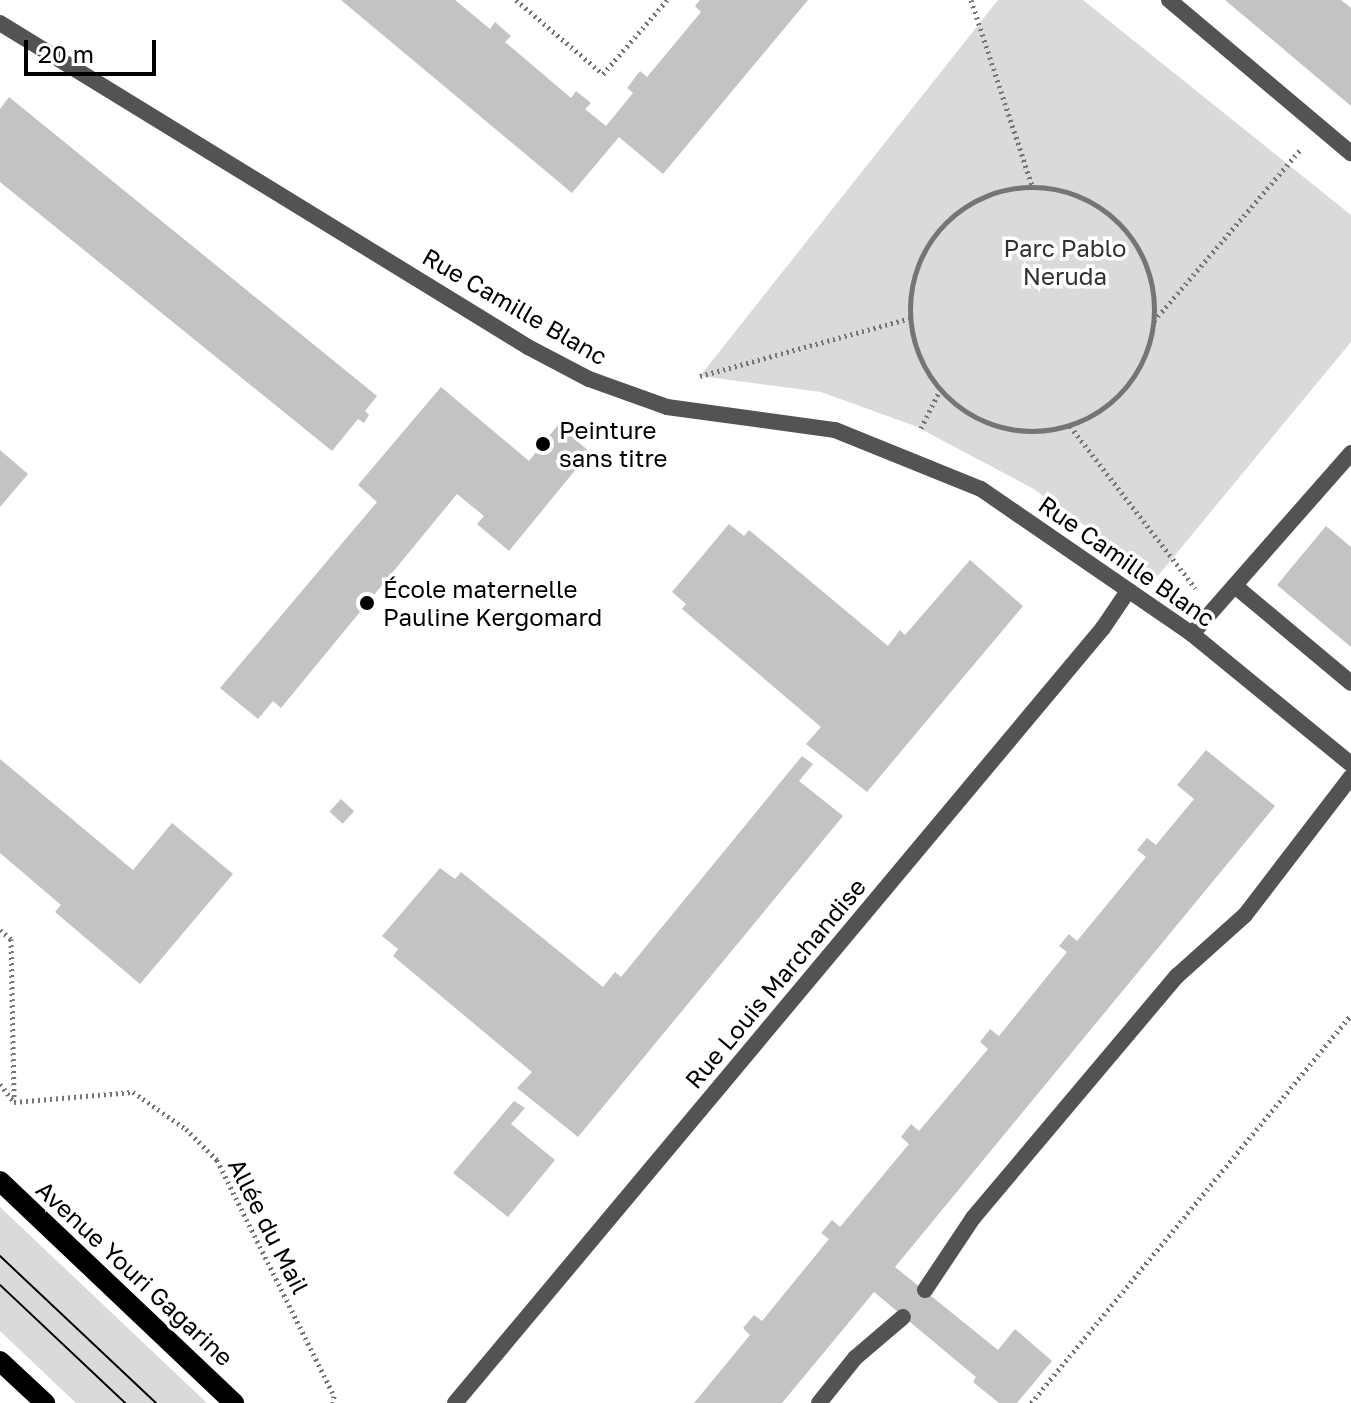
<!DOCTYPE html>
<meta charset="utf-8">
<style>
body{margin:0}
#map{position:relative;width:1351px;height:1403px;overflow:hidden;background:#fff;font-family:"Golos Text",sans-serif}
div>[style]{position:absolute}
.green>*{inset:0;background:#dadada}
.building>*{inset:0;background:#c3c3c3;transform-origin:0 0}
.path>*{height:5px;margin-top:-2.5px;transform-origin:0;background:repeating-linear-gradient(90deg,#757575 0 2px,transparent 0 6px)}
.path>.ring{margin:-2.5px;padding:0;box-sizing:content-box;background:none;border:5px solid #757575;border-radius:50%}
.lane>*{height:16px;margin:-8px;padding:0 8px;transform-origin:8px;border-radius:8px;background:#535353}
.street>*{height:16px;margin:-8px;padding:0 8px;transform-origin:8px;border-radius:8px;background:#535353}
.primary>*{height:20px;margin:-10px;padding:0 10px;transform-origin:10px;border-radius:10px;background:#000}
.tram>*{height:2px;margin:-1px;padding:0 1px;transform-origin:1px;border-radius:1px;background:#000}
.dots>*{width:22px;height:22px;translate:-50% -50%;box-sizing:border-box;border:4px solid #fff;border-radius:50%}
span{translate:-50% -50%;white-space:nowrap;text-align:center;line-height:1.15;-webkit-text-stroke:7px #fff;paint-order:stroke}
.park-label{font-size:24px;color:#313131}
.street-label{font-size:24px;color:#000}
.poi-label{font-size:24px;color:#000}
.left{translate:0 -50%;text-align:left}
.scale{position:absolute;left:24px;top:40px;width:132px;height:36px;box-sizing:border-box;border:4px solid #000;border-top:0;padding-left:10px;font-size:24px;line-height:28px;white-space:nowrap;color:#000;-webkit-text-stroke:6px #fff;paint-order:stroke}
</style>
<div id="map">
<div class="green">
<div style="clip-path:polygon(998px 0,1083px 0,1351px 215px,1351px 342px,1157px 577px,1032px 488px,915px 426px,821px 392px,700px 376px)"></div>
<div style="clip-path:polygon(0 1207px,207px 1403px,76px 1403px,0 1331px)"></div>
</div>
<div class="building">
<div style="clip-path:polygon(341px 0,455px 0,490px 29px,495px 22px,511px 36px,505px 42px,571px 98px,576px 91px,591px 103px,585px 109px,606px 126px,633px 93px,627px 88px,640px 71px,647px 77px,701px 12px,695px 6px,700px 0,808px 0,663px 174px,619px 137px,572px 193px)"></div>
<div style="clip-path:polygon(1225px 0,1341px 0,1351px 8px,1351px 106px)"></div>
<div style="clip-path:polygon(9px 97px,377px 396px,365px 411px,369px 415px,364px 423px,358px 419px,332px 451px,0 182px,0 109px)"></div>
<div style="clip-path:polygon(441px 387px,529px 461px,558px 425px,590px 452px,509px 551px,477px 524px,484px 516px,457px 494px,281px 708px,273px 701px,258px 719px,220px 688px,377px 502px,358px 485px)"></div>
<div style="clip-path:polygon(0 450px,28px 474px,0 507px)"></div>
<div style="clip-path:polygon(729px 524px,744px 536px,749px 530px,888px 646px,900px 630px,905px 635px,970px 560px,1023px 606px,867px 792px,806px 744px,821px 727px,682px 609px,686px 604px,672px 592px)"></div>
<div style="clip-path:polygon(1326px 526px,1351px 547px,1351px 647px,1277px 585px)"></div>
<div style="clip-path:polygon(1206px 750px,1275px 806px,895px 1267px,998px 1350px,1015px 1329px,1052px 1361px,1017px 1403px,999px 1403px,973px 1382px,976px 1377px,874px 1292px,782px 1403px,694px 1403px,750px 1335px,743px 1328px,754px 1315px,762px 1321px,829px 1239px,821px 1233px,832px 1220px,840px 1227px,909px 1144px,901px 1137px,911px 1124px,919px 1131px,988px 1049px,980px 1042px,990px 1029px,999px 1036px,1067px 952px,1059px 946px,1069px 934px,1077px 941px,1146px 857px,1137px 850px,1147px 838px,1156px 845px,1194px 799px,1177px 785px)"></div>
<div style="clip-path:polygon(802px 756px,813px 764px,799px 781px,843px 816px,578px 1137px,517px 1088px,532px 1072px,393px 956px,398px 949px,382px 936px,440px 868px,455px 879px,461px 872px,603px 987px,615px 972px,621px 977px)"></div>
<div style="clip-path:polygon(0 759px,133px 870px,172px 823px,233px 874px,140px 984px,55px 912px,61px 905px,0 853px)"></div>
<div style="left:341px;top:799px;width:18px;height:17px;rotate:43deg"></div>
<div style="clip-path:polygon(514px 1101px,525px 1108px,511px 1124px,555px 1160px,508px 1217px,453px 1173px)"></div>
</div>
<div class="path">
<div style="left:516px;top:0;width:114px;rotate:40.4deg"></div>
<div style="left:603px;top:74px;width:98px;rotate:-49.1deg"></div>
<div style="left:971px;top:0;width:196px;rotate:71.8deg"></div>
<div class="ring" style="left:910px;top:187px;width:239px;height:239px"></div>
<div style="left:1154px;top:321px;width:226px;rotate:-49.5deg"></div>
<div style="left:700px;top:376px;width:218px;rotate:-15.4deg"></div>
<div style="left:1070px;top:426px;width:205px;rotate:52.3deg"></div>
<div style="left:921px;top:428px;width:42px;rotate:-63.4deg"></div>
<div style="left:0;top:930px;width:14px;rotate:39deg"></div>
<div style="left:11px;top:939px;width:162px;rotate:88.9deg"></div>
<div style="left:0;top:1084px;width:23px;rotate:52deg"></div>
<div style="left:14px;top:1102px;width:119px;rotate:-4.8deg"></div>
<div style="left:133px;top:1092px;width:65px;rotate:34.9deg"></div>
<div style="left:186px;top:1129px;width:44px;rotate:45deg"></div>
<div style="left:217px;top:1160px;width:263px;rotate:63.6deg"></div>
<div style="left:334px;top:1396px;width:7px;rotate:98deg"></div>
<div style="left:1031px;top:1403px;width:503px;rotate:-50.49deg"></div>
</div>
<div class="lane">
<div style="left:925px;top:1290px;width:87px;rotate:-56.3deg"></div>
<div style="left:973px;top:1218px;width:317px;rotate:-49.9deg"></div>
<div style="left:1177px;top:976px;width:91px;rotate:-41.9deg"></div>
<div style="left:1245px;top:915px;width:174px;rotate:-52.5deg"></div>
<div style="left:819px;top:1403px;width:58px;rotate:-51.3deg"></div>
<div style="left:855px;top:1358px;width:63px;rotate:-40.5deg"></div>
</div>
<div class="street">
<div style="left:1169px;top:0;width:238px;rotate:40.1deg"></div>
<div style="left:0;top:23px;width:619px;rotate:31.53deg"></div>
<div style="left:528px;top:347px;width:69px;rotate:27.7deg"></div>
<div style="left:589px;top:379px;width:83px;rotate:19.7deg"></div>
<div style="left:667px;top:407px;width:170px;rotate:7.8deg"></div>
<div style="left:835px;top:430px;width:157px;rotate:22deg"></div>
<div style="left:981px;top:489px;width:256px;rotate:34.5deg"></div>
<div style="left:1192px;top:634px;width:205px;rotate:39.3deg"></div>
<div style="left:1235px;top:586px;width:151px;rotate:39.9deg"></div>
<div style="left:1192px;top:634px;width:241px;rotate:-48.7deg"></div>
<div style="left:455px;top:1403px;width:1010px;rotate:-50.1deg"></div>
<div style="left:1103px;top:628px;width:45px;rotate:-56deg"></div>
</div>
<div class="primary">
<div style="left:0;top:1181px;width:323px;rotate:43.5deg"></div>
<div style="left:0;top:1361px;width:62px;rotate:43deg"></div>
</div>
<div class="tram">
<div style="left:0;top:1256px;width:214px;rotate:43.3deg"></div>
<div style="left:0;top:1285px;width:172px;rotate:43.3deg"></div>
</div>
<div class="dots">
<div style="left:543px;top:444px;background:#000"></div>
<div style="left:367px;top:603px;background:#000"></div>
</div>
<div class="park-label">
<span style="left:1065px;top:262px">Parc Pablo<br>Neruda</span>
</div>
<div class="street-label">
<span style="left:515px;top:306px;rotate:30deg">Rue Camille Blanc</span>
<span style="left:1127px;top:561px;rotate:35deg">Rue Camille Blanc</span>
<span style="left:775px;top:983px;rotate:-50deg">Rue Louis Marchandise</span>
<span style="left:269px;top:1226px;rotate:63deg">Allée du Mail</span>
<span style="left:135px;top:1273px;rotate:43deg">Avenue Youri Gagarine</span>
</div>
<div class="poi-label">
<span class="left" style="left:559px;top:444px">Peinture<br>sans titre</span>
<span class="left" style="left:383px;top:603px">École maternelle<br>Pauline Kergomard</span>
</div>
<div class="scale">20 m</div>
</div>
